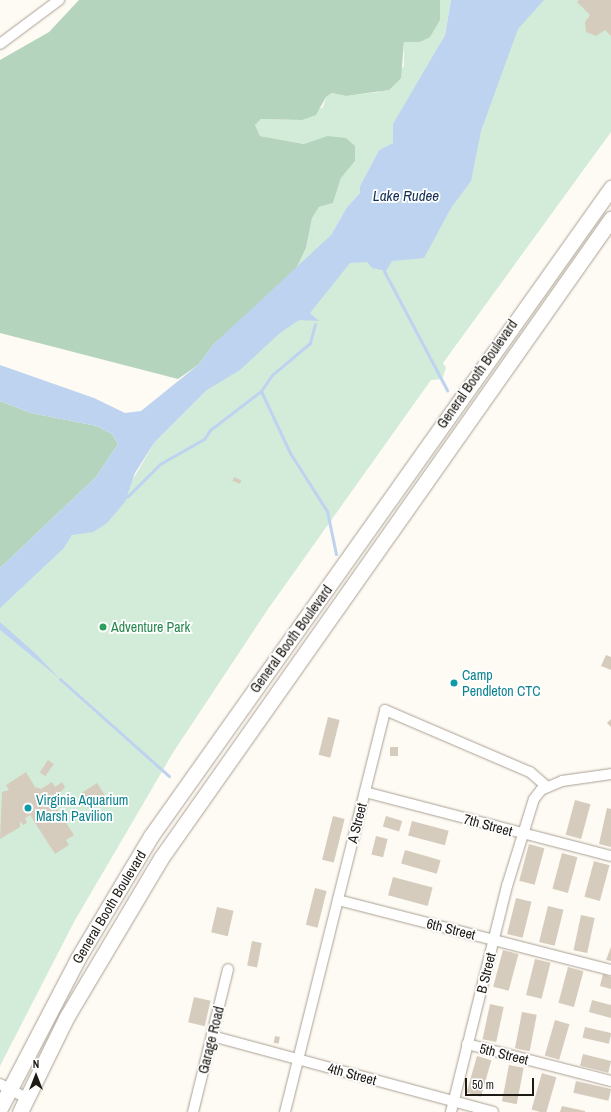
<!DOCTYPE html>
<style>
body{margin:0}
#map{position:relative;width:611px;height:1112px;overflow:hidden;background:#fefaf4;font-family:"Archivo Narrow",sans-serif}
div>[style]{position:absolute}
.green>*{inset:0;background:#d3ecda}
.forest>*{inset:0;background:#b4d4bd}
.water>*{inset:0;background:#bed3f0}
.stream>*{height:3px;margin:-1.5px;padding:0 1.5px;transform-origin:1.5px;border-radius:1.5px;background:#bed3f0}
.building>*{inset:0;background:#d6ccbd;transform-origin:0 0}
.roads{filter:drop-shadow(0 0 1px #aaa092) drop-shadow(0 0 1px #aaa092)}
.minor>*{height:10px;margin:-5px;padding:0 5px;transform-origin:5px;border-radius:5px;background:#fff}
.highway>*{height:15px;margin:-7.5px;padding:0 7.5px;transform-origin:7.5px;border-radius:7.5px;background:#fff}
.dots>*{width:11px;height:11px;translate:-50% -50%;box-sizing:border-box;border:2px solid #fff;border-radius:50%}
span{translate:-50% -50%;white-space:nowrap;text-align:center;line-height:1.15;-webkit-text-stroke:3.5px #fff;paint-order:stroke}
.street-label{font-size:14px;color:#1e1b15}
.leisure-label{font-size:14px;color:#27864d}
.left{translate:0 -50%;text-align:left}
.culture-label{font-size:14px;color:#0d838f}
.water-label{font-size:15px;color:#143056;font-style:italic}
.north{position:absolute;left:16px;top:1056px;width:40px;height:40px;-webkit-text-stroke:3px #fff;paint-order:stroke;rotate:0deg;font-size:11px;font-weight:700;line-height:16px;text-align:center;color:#1e1b15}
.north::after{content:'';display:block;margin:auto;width:14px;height:18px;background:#1e1b15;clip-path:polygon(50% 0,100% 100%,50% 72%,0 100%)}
.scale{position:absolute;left:465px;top:1078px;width:69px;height:18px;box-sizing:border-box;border:2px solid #1e1b15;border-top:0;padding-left:5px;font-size:12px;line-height:14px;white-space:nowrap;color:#1e1b15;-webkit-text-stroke:3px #fff;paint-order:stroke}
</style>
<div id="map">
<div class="green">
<div style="clip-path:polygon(440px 0,451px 0,445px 35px,394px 124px,393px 143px,379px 150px,360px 186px,360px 193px,347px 207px,331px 235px,295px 271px,306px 248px,312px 218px,319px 207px,333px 203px,341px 178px,355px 161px,327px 136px,305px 144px,260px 136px,255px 125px,261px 119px,302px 120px,323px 107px,326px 97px,332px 93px,346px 96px,379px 92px,404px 66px,404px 42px,420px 42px,440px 20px)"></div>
<div style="clip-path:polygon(482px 0,611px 0,611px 132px,443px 363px,446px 368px,442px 379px,431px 380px,268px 609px,174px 751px,74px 922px,0 1066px,0 601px,132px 481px,154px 443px,207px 390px,230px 374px,346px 238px)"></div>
</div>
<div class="forest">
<div style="clip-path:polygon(79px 0,440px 0,440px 20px,430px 37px,420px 42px,404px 42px,401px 78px,389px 90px,346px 96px,332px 93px,326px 97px,316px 115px,302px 120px,261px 119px,255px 125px,260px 136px,304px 144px,327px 136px,346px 138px,355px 146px,355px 161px,341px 178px,333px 203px,319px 207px,312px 218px,306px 248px,295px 271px,214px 344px,198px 365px,178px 379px,0 333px,0 60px,49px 32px)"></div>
<div style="clip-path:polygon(0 401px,31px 413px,97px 426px,112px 434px,118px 444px,96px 477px,0 568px)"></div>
</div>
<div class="water">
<div style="clip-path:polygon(451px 0,544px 0,518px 29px,481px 131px,471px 181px,451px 208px,424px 258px,392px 261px,386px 271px,372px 268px,367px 262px,350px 263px,310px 313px,319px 321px,299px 320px,280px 333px,240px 370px,207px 390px,154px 443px,135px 473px,125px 502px,107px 523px,93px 532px,72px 535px,63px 549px,0 608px,0 568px,96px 477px,118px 444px,112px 434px,97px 426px,31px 413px,0 401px,0 365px,94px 398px,125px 413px,141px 411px,198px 365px,214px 344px,331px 235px,347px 207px,360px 193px,360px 186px,379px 150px,393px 143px,393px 124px,445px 35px)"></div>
<div style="clip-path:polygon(0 622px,36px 654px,60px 679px,0 630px)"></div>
</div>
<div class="stream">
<div style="left:384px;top:271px;width:135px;rotate:62.1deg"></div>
<div style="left:315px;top:324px;width:20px;rotate:105deg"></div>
<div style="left:310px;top:343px;width:50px;rotate:139.9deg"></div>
<div style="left:272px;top:375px;width:19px;rotate:125deg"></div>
<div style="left:261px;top:391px;width:68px;rotate:64.9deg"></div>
<div style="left:290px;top:453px;width:69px;rotate:57.5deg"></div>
<div style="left:327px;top:511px;width:44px;rotate:78.2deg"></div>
<div style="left:127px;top:497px;width:47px;rotate:-45deg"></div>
<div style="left:160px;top:464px;width:51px;rotate:-29.6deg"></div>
<div style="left:204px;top:439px;width:11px;rotate:-56deg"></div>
<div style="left:210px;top:430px;width:64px;rotate:-37.4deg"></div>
<div style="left:60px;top:679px;width:146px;rotate:41.7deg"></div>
</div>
<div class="building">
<div style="clip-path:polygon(579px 0,611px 0,611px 36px,605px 30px,596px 36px,586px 32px,585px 22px,590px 15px,577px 2px)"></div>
<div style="left:234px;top:477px;width:8px;height:4px;rotate:23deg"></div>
<div style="clip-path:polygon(606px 655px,611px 657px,611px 670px,601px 666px)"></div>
<div style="left:328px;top:717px;width:12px;height:39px;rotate:14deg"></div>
<div style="clip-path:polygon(611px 719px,611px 727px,607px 723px)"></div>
<div style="left:390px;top:747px;width:8px;height:9px"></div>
<div style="left:48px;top:760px;width:7px;height:15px;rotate:34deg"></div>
<div style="clip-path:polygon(26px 772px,35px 787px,41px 789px,52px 782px,55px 787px,62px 782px,65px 787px,52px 801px,74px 835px,66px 840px,69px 845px,55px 854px,30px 815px,25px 818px,27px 823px,23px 825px,20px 821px,20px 827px,0 839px,2px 792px,9px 790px,6px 785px)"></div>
<div style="left:97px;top:783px;width:17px;height:21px;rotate:57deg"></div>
<div style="left:575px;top:800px;width:16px;height:36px;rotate:15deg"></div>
<div style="clip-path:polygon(607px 808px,611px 809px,611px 847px,599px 844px)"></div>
<div style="left:333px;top:816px;width:12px;height:45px;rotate:14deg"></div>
<div style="left:386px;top:816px;width:17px;height:11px;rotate:17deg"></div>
<div style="left:412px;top:821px;width:38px;height:15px;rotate:15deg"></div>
<div style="left:376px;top:836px;width:12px;height:19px;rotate:14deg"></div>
<div style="left:529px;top:844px;width:16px;height:38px;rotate:15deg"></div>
<div style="left:405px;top:850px;width:37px;height:14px;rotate:16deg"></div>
<div style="left:562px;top:853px;width:16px;height:37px;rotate:15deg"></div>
<div style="left:594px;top:861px;width:16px;height:37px;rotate:15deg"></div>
<div style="left:393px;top:877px;width:41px;height:19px;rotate:15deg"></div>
<div style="left:315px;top:888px;width:12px;height:38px;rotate:14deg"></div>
<div style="left:516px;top:898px;width:16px;height:37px;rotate:14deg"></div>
<div style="left:548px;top:906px;width:16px;height:37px;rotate:14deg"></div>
<div style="left:217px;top:907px;width:17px;height:26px;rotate:13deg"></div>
<div style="left:581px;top:915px;width:14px;height:36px;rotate:12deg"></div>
<div style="left:252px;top:941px;width:10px;height:25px;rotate:11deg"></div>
<div style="clip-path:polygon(611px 947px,611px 961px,606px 960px)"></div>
<div style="left:503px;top:950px;width:16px;height:38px;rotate:15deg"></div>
<div style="left:535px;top:959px;width:16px;height:37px;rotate:14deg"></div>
<div style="left:568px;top:967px;width:16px;height:37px;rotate:15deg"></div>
<div style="clip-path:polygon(603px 974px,611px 977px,611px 989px,600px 986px)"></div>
<div style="left:194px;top:997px;width:17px;height:26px;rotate:13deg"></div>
<div style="clip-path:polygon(592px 1000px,611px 1005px,611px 1018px,589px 1012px)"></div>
<div style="left:490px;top:1004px;width:14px;height:36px;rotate:12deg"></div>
<div style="left:522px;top:1012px;width:15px;height:37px;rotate:11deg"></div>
<div style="left:555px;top:1020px;width:15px;height:37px;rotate:16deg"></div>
<div style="left:585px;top:1027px;width:27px;height:11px;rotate:13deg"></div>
<div style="left:275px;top:1036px;width:5px;height:7px;rotate:11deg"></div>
<div style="left:583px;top:1054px;width:29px;height:12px;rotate:14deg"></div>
<div style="left:477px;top:1056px;width:15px;height:38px;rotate:16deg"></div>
<div style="left:509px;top:1065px;width:15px;height:37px;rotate:11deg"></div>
<div style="left:542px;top:1073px;width:15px;height:38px;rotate:16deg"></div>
<div style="left:576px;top:1081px;width:36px;height:12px;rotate:13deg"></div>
<div style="clip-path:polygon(562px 1106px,585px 1111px,585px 1112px,560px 1112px)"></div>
</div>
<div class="roads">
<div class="minor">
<div style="left:0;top:44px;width:74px;rotate:-36.7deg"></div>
<div style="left:365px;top:792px;width:254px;rotate:14.6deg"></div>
<div style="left:338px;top:900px;width:282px;rotate:14.4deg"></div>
<div style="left:212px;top:1036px;width:291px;rotate:15.1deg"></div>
<div style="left:467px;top:1044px;width:149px;rotate:14.4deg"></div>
<div style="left:0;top:1084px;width:30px;rotate:28deg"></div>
<div style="left:193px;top:1112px;width:147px;rotate:-76.2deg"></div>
<div style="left:285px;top:1112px;width:414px;rotate:-76deg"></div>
<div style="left:385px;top:710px;width:158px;rotate:23.2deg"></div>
<div style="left:530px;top:772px;width:23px;rotate:41deg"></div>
<div style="left:451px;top:1112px;width:233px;rotate:-76.1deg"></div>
<div style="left:507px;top:886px;width:91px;rotate:-72.8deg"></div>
<div style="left:534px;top:799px;width:11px;rotate:-52deg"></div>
<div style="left:541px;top:790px;width:23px;rotate:-23deg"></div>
<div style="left:562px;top:781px;width:49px;rotate:-8.1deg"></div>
</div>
<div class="highway">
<div style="left:0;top:1108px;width:169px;rotate:-62.5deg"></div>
<div style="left:78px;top:958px;width:142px;rotate:-59.1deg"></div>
<div style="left:151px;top:836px;width:795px;rotate:-54.63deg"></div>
<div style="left:20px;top:1112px;width:105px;rotate:-63.9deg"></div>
<div style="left:66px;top:1018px;width:186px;rotate:-59.3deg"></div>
<div style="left:161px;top:858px;width:782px;rotate:-54.85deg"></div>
</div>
</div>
<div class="dots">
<div style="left:103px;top:627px;background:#2e9e5b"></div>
<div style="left:454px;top:683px;background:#0f9aa8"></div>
<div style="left:28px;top:808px;background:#0f9aa8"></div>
</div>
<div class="street-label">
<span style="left:477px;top:374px;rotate:-55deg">General Booth Boulevard</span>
<span style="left:291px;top:639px;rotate:-54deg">General Booth Boulevard</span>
<span style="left:357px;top:823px;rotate:-76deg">A Street</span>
<span style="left:488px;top:825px;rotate:15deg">7th Street</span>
<span style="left:109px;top:907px;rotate:-59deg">General Booth Boulevard</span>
<span style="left:451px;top:929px;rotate:14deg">6th Street</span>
<span style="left:486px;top:973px;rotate:-76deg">B Street</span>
<span style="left:211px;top:1040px;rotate:-76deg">Garage Road</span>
<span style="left:504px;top:1054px;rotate:14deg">5th Street</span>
<span style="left:352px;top:1074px;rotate:15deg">4th Street</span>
</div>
<div class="leisure-label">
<span class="left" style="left:111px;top:627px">Adventure Park</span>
</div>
<div class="culture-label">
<span class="left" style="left:462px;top:683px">Camp<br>Pendleton CTC</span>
<span class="left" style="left:36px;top:808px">Virginia Aquarium<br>Marsh Pavilion</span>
</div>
<div class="water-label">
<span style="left:406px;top:196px">Lake Rudee</span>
</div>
<div class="north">N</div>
<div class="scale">50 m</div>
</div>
